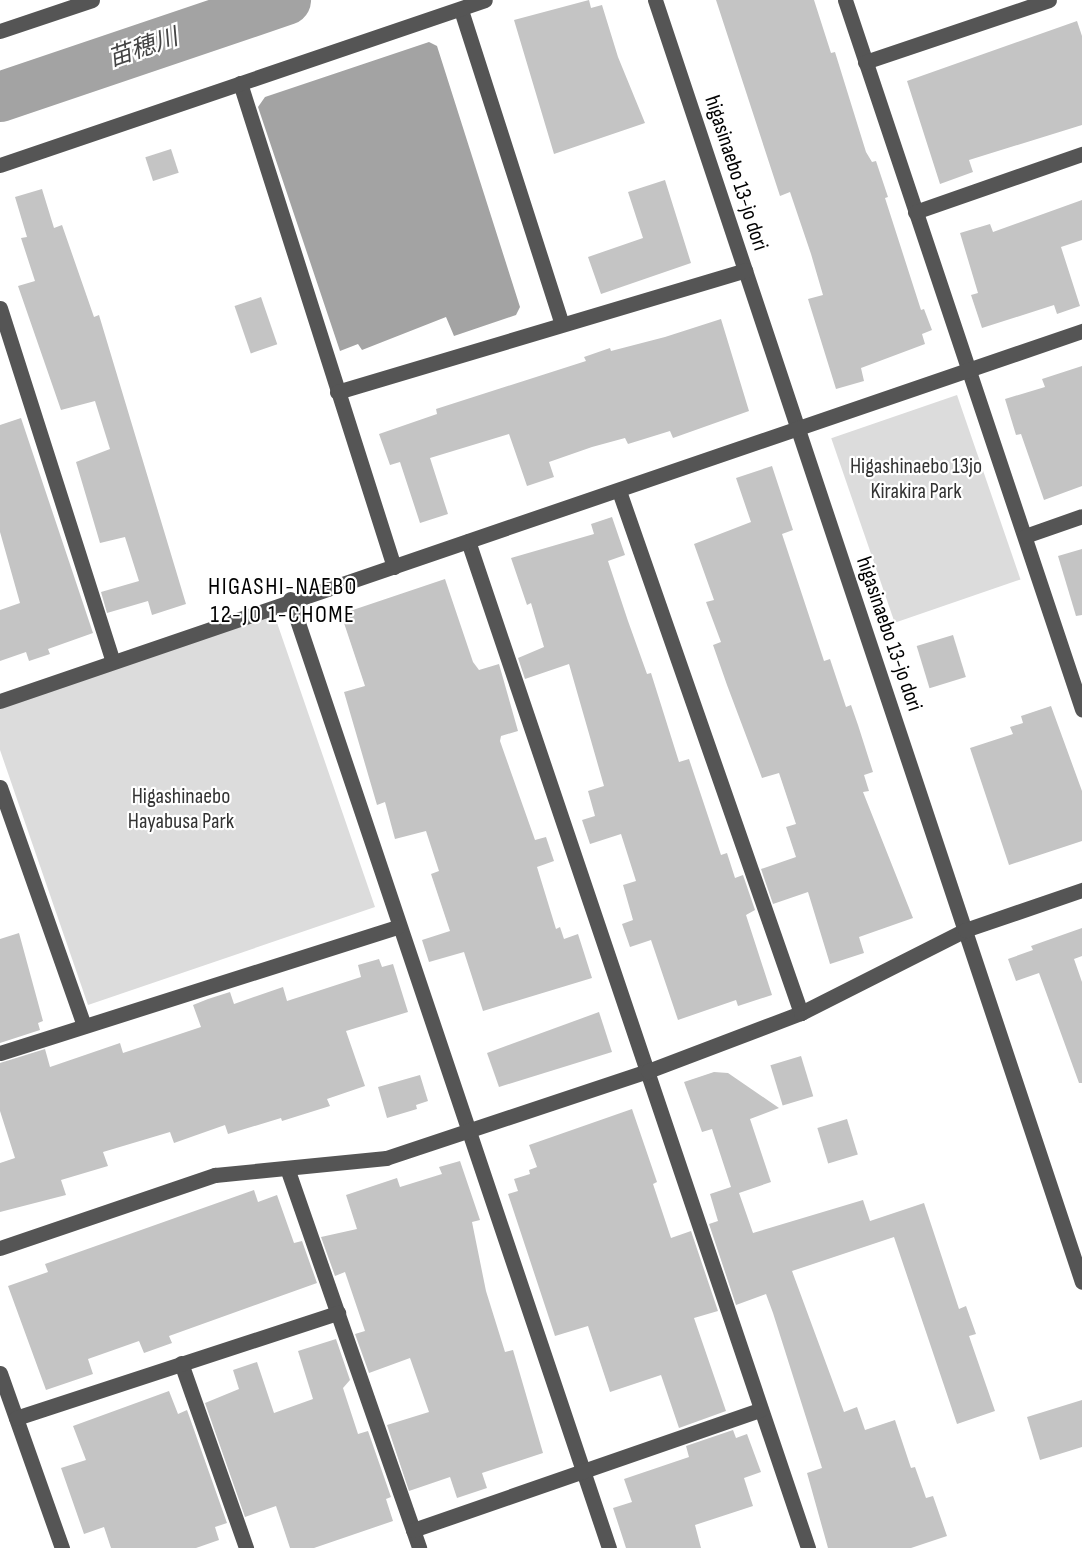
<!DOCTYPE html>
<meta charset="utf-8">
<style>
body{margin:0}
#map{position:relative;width:1082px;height:1548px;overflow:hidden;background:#fff;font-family:"Sofia Sans Condensed","Noto Sans JP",sans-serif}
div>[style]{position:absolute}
.green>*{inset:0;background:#dcdcdc;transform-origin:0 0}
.water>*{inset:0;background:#a3a3a3}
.river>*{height:50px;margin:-25px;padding:0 25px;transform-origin:25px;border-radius:25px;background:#a3a3a3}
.building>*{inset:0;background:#c4c4c4;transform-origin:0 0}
.minor>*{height:15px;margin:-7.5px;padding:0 7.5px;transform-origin:7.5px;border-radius:7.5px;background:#555}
span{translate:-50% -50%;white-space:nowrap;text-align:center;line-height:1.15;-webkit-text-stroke:4.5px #fff;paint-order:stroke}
.street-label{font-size:22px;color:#000}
.park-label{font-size:22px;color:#333}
.water-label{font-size:24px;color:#444;font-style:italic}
.neighbourhood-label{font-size:24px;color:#000;letter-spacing:1.5px}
</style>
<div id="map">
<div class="green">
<div style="left:957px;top:395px;width:195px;height:133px;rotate:71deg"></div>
<div style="clip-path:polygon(274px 614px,375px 907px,88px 1005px,0 750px,0 708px)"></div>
</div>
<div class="water">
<div style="clip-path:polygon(429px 42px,437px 46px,520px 307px,516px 315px,454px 336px,446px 317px,362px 350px,358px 344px,340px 351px,258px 107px,265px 97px)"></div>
</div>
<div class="river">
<div style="left:0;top:97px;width:302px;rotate:-18.7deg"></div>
</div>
<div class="building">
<div style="clip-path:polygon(589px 0,591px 8px,602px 5px,618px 57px,645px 123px,554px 154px,514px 20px)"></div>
<div style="clip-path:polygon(716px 0,814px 0,831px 53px,835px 52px,866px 152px,872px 162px,876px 161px,888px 197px,885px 198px,921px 310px,924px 309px,932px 330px,922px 334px,925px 344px,861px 368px,864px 381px,836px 389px,808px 299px,823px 295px,811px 254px,790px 192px,780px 196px)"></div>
<div style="clip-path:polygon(1077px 21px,1082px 36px,1082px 125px,969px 160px,973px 172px,940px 184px,907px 81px)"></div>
<div style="left:171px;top:149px;width:25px;height:27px;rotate:72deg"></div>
<div style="clip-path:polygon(665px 180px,691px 263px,601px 294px,588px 257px,643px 238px,628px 192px)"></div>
<div style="clip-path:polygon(42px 189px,54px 228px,62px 225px,94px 317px,99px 315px,186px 604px,152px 615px,148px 601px,107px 613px,101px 592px,139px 581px,125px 537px,100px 543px,76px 462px,110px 449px,95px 401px,61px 410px,18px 286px,35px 281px,21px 238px,27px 237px,15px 197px)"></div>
<div style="clip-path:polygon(1082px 200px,1082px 240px,1061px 247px,1080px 306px,1057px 314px,1054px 305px,982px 328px,971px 295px,978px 293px,960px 233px,990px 224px,993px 232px)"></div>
<div style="left:261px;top:297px;width:50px;height:28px;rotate:71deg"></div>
<div style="clip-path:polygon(721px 319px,749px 411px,673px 438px,670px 431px,628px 444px,625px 438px,592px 447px,549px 462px,554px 477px,527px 486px,509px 434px,430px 458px,448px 514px,420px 523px,400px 462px,390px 465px,379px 434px,437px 414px,436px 409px,586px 361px,584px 357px,610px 348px,611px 351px,665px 337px)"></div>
<div style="clip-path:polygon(1082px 366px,1082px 486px,1044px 500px,1021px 434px,1016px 435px,1005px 399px,1045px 387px,1042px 379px)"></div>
<div style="clip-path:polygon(21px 418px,93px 633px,48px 649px,50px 654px,29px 661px,26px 652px,0 661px,0 610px,20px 603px,0 532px,0 425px)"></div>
<div style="clip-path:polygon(772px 466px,793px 530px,782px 534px,824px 661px,830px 659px,846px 707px,851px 705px,858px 725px,873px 772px,864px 775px,869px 791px,863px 792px,913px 918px,859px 937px,864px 953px,830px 964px,808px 892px,773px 904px,761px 869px,796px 857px,786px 827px,796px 824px,779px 773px,762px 778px,727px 685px,713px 645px,721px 642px,706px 602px,714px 600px,694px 544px,751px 522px,736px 478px)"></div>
<div style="clip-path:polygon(612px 517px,625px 555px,608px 561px,628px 621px,647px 674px,651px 673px,679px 762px,689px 759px,721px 855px,727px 853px,735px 878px,743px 875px,755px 910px,746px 915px,772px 995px,738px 1006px,736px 1000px,678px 1020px,651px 940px,630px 947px,622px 924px,633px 920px,623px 885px,636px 881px,621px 834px,590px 844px,582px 820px,595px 816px,588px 791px,604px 786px,569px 664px,525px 679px,518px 658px,544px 647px,531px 603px,527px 605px,511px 558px,594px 534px,591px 524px)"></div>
<div style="clip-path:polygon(1082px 549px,1082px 615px,1076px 616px,1058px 556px)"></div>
<div style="clip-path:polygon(445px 579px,473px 662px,479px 670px,499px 664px,518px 731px,501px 736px,500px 741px,535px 840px,546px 837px,554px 861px,537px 867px,556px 929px,560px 927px,564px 939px,578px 934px,592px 978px,483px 1011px,464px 952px,429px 962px,422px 940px,450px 931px,431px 874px,439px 871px,426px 831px,395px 839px,385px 802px,377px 805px,344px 692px,365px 686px,341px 614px)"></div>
<div style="left:953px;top:635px;width:44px;height:38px;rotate:73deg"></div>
<div style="clip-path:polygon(1051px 706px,1082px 791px,1082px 841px,1009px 865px,970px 748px,1013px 734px,1010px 727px,1023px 723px,1021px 716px)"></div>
<div style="clip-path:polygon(1082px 928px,1082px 956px,1074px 959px,1082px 982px,1082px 1083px,1079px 1083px,1039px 973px,1016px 981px,1008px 959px,1033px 950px,1031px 946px)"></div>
<div style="clip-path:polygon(19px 933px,43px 1021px,38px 1023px,40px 1030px,0 1043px,0 939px)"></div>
<div style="clip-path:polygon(379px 959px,382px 967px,393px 964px,408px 1012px,346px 1031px,365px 1086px,327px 1099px,330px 1106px,282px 1121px,281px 1118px,228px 1134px,225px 1125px,174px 1143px,170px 1132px,103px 1152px,108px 1166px,61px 1180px,66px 1195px,0 1212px,0 1163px,15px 1158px,0 1111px,0 1063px,45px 1049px,50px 1067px,120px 1043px,123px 1053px,201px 1027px,193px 1005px,208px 999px,230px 992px,234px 1004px,283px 987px,287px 1001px,361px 977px,358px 965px)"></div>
<div style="clip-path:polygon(599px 1012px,612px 1052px,499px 1087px,487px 1053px)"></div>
<div style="left:801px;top:1056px;width:42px;height:32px;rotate:73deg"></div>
<div style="clip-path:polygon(714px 1072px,728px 1073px,779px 1108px,750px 1119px,771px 1182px,739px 1193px,753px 1233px,863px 1200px,870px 1221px,924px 1203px,959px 1309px,966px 1306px,976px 1334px,969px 1336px,995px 1411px,957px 1424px,894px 1237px,792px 1271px,844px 1412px,857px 1407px,865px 1430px,895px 1420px,911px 1468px,915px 1467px,926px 1498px,933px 1496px,947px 1536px,911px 1548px,828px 1548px,807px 1473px,822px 1468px,773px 1313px,766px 1294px,736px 1305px,709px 1224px,718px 1221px,710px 1194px,731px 1187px,712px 1129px,702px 1132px,684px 1082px)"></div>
<div style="clip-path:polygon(420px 1075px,428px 1101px,416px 1105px,417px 1109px,387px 1118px,378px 1087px)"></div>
<div style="clip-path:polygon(632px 1109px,657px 1182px,653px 1184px,671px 1238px,691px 1231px,718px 1311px,694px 1318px,726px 1411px,679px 1428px,661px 1375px,610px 1392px,588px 1326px,555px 1336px,508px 1194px,518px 1191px,514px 1179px,530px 1174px,529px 1170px,537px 1167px,529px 1145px)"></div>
<div style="left:847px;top:1119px;width:37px;height:31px;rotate:73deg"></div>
<div style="clip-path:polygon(460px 1161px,480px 1220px,472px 1222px,486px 1291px,505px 1352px,513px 1350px,543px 1453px,482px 1473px,487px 1488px,457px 1498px,450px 1477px,409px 1491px,387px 1425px,429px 1412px,410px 1358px,369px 1373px,355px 1334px,365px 1331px,345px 1272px,335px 1276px,321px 1237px,357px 1229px,346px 1195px,397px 1178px,400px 1187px,442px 1174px,439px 1167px)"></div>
<div style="clip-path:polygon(254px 1190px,258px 1202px,277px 1195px,294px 1243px,302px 1241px,317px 1283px,169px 1336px,172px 1343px,144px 1353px,139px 1341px,88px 1359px,93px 1374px,46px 1390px,8px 1286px,48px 1272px,45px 1264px)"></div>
<div style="clip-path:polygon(336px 1339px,350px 1380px,343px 1388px,358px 1434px,368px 1431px,391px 1497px,386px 1499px,393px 1521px,314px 1548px,290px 1548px,276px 1506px,245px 1517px,205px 1403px,239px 1389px,233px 1370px,257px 1362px,274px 1413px,313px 1399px,298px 1351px)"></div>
<div style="clip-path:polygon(169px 1391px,178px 1414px,187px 1410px,227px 1523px,215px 1527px,219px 1540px,196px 1548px,111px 1548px,104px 1527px,84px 1534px,61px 1468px,86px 1460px,73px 1426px)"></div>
<div style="clip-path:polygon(1082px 1400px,1082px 1447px,1040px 1460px,1027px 1417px)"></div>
<div style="clip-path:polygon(733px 1430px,736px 1438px,747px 1434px,761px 1472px,744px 1478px,753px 1506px,695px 1525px,701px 1548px,626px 1548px,613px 1508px,632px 1502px,624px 1479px,689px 1457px,686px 1446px)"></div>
</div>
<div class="minor">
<div style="left:655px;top:0;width:1351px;rotate:71.58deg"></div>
<div style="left:845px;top:0;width:748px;rotate:71.52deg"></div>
<div style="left:461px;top:10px;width:330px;rotate:72.2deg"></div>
<div style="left:0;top:31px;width:97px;rotate:-18.6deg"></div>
<div style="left:865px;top:62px;width:194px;rotate:-18.6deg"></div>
<div style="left:240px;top:83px;width:508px;rotate:72.35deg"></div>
<div style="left:0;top:165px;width:512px;rotate:-18.79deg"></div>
<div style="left:915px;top:212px;width:177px;rotate:-19.2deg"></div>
<div style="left:0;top:308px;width:369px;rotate:72.3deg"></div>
<div style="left:337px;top:392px;width:426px;rotate:-16.6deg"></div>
<div style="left:619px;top:491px;width:553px;rotate:70.78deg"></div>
<div style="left:1025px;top:536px;width:60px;rotate:-19.3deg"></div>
<div style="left:468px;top:541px;width:1063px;rotate:71.34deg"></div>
<div style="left:290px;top:599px;width:1001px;rotate:71.42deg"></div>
<div style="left:0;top:701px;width:1144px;rotate:-18.88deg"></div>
<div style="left:0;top:787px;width:253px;rotate:70.6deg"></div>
<div style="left:0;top:1053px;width:417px;rotate:-17.6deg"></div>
<div style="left:287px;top:1168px;width:402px;rotate:70.8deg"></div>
<div style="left:0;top:1248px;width:227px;rotate:-18.8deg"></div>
<div style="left:215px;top:1175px;width:172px;rotate:-5.7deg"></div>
<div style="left:386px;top:1158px;width:276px;rotate:-18.4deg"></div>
<div style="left:648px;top:1071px;width:164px;rotate:-20.8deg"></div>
<div style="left:801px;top:1013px;width:184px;rotate:-26.8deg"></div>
<div style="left:965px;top:930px;width:124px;rotate:-18.9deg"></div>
<div style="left:181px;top:1363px;width:196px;rotate:70.6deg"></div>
<div style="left:0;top:1373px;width:186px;rotate:70.5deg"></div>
<div style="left:16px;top:1418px;width:339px;rotate:-18.1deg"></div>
<div style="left:413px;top:1530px;width:367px;rotate:-19.1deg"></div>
</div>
<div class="street-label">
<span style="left:736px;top:173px;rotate:72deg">higasinaebo 13-jo dori</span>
<span style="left:889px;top:634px;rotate:71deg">higasinaebo 13-jo dori</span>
</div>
<div class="park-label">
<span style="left:916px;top:479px">Higashinaebo 13jo<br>Kirakira Park</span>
<span style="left:181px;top:809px">Higashinaebo<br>Hayabusa Park</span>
</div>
<div class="water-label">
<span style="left:143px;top:48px;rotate:-19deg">苗穂川</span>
</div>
<div class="neighbourhood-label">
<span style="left:283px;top:601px">HIGASHI-NAEBO<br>12-JO 1-CHOME</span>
</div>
</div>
